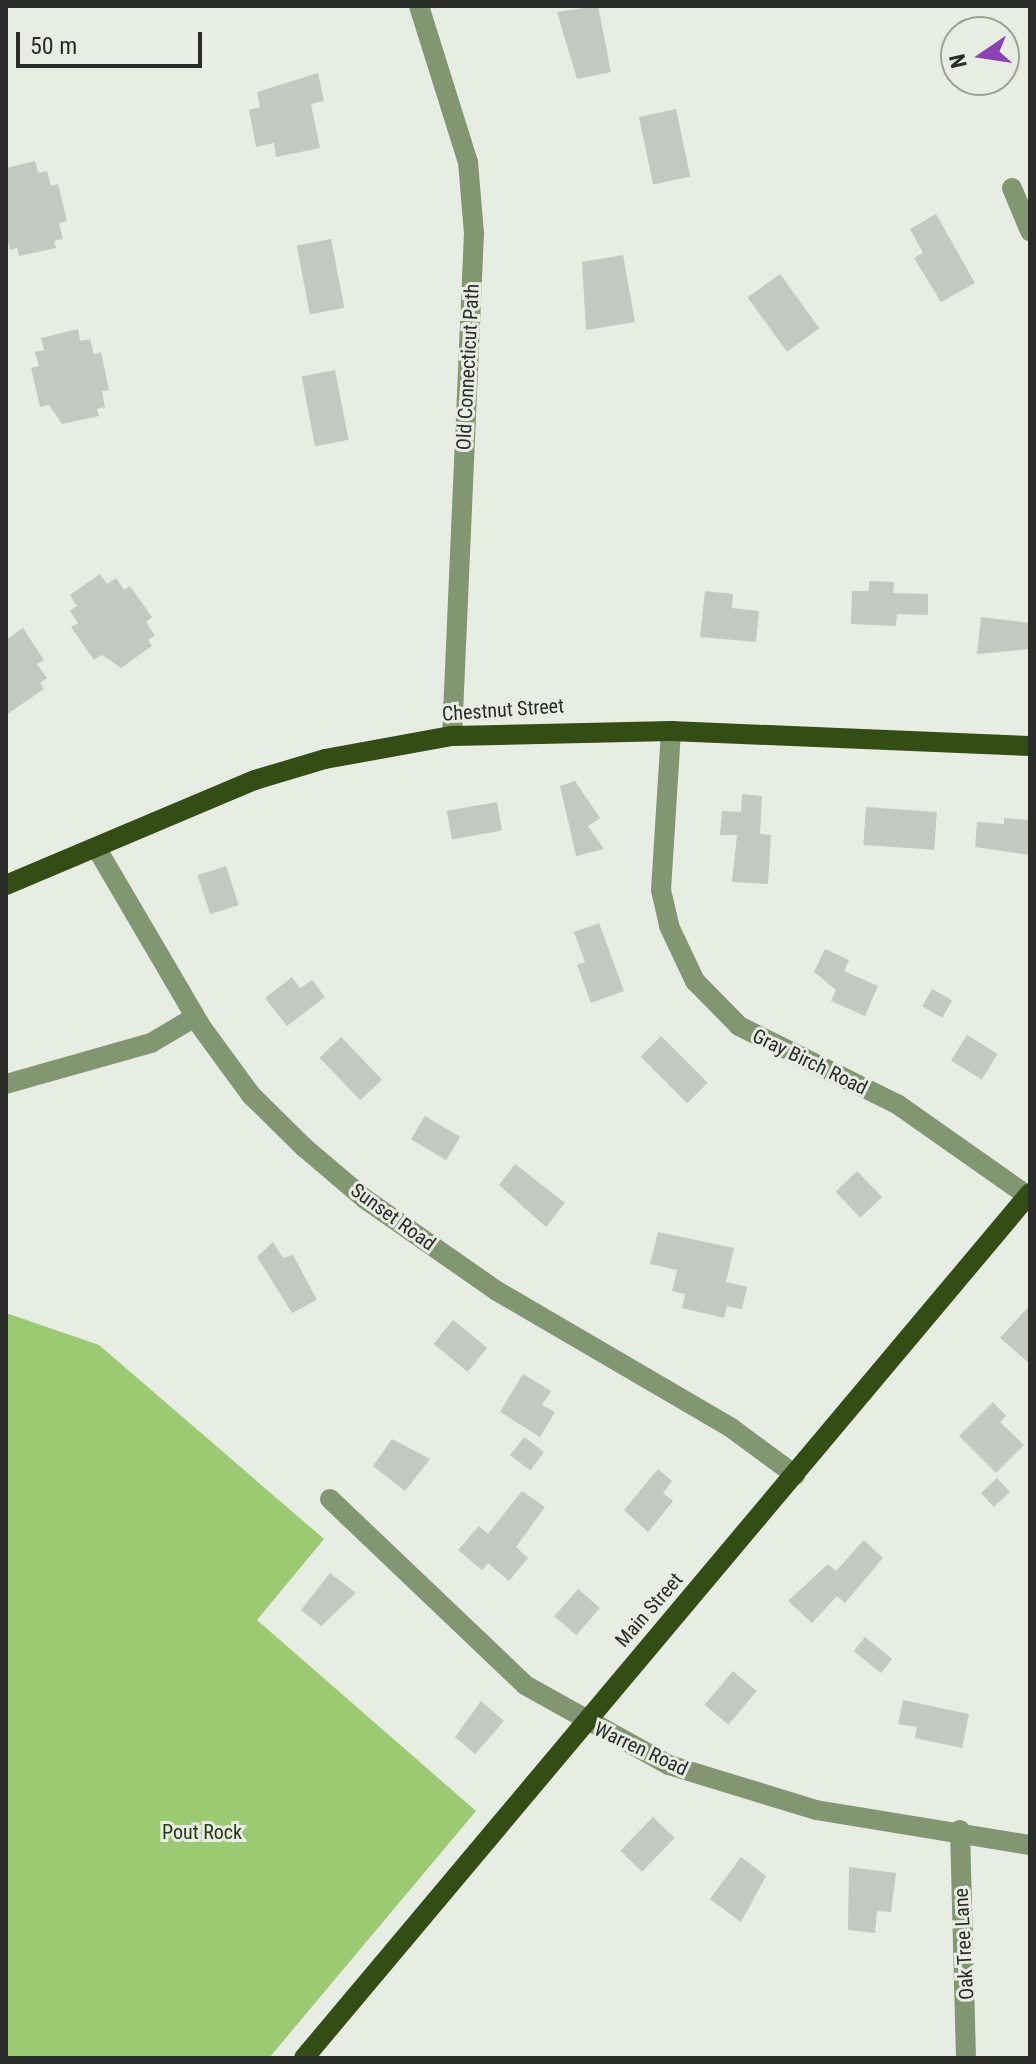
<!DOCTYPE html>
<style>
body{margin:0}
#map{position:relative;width:1036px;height:2064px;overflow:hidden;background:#e8ede4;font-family:"Roboto Condensed",sans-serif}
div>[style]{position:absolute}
.green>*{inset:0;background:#9cca72}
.building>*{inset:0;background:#c3c8c0;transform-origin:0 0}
.minor>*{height:20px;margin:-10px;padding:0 10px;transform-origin:10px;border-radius:10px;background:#829671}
.major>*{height:20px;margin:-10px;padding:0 10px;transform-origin:10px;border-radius:10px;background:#334d15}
span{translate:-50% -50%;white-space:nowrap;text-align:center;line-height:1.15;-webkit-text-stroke:6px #e8ede4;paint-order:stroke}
.street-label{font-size:20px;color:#2a2c29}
.park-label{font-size:20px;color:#283a15}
.frame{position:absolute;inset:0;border:8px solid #2a2c29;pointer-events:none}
.north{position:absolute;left:940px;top:16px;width:80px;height:80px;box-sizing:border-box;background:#e8ede4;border:2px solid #9ca099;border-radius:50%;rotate:257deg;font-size:22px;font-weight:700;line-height:32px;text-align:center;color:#2a2c29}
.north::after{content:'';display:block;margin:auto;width:28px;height:36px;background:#8b42b4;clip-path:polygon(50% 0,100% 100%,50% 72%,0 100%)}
.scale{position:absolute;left:16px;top:32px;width:186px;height:36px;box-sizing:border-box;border:4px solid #2a2c29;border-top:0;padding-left:10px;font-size:24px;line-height:28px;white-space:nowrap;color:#2a2c29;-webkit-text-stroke:6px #e8ede4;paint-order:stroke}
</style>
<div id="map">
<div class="green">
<div style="clip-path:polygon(6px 1313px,99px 1345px,324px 1539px,257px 1620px,476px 1811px,269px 2058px,6px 2058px)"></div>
</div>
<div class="building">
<div style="clip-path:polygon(598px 6px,611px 72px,577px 79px,557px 12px)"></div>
<div style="clip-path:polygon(318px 73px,324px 101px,311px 104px,320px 148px,276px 157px,274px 143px,256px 147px,249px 110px,260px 107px,257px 92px)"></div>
<div style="left:676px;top:109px;width:69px;height:38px;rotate:78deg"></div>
<div style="clip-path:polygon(35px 161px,38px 173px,47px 171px,51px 186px,58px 184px,67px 221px,59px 223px,63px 239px,54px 241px,56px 248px,19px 256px,17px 248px,10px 250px,6px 234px,6px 168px)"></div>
<div style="clip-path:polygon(936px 214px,975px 283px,941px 302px,914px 258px,923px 253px,910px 229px)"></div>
<div style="left:331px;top:239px;width:70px;height:35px;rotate:79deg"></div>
<div style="clip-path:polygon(623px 255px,635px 322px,586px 330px,582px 262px)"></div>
<div style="left:780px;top:274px;width:67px;height:40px;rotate:54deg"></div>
<div style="clip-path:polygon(78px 329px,80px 341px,90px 339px,94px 354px,101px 352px,109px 390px,102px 391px,105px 407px,97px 409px,99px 416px,62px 424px,49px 405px,40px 407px,31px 368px,39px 366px,35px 352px,44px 350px,41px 338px)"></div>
<div style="left:335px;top:370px;width:71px;height:34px;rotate:79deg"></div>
<div style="clip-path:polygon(100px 574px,107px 584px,116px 578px,124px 590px,130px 586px,152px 617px,146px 622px,155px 636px,148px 640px,152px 646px,121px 668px,102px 655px,94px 660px,71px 627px,78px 623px,70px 611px,77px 606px,70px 595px)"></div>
<div style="clip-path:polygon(869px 581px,894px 582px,893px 593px,928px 594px,928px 615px,897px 614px,896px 626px,851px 624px,852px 591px,869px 591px)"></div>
<div style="clip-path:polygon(705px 591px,733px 594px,732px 608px,759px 611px,756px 642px,700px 637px)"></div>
<div style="clip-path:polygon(981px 617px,1030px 623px,1030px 649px,977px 654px)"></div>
<div style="clip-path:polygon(23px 628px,44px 660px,37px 664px,47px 678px,40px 683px,44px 689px,6px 715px,6px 640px)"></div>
<div style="clip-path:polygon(575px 781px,600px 818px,588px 826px,604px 849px,576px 856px,560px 786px)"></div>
<div style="clip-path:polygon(742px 794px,762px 796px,760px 834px,771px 835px,768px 884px,732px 882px,737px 835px,720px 835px,722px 811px,741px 812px)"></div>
<div style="left:497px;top:802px;width:29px;height:51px;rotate:80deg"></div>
<div style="left:866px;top:807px;width:71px;height:38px;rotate:4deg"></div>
<div style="clip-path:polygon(1004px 818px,1028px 820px,1030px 855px,975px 847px,977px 822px,1004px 824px)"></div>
<div style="left:226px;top:866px;width:41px;height:30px;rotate:72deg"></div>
<div style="clip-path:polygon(599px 923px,624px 991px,591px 1003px,577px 965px,585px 962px,574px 932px)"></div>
<div style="clip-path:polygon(825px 949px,849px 960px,844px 971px,878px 986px,865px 1016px,831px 1001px,836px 990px,814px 972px)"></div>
<div style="clip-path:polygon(292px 977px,300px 988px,312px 980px,325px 997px,287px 1026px,265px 998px)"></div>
<div style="left:932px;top:989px;width:23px;height:20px;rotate:29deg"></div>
<div style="left:967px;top:1035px;width:36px;height:30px;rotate:32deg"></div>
<div style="left:661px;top:1036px;width:66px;height:29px;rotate:45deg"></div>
<div style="left:341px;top:1037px;width:59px;height:30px;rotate:46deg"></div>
<div style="left:425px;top:1116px;width:41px;height:27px;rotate:31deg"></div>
<div style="clip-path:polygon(515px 1164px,565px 1203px,546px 1227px,499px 1185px)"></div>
<div style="left:857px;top:1171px;width:36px;height:30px;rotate:46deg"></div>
<div style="clip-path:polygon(658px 1232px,734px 1248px,726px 1282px,747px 1287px,742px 1309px,727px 1306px,724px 1318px,682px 1308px,685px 1294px,672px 1291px,677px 1270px,650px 1264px)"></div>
<div style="clip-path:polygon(273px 1242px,283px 1258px,293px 1255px,317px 1300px,292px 1313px,257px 1257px)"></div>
<div style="clip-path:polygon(1030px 1305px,1030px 1364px,1000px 1338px)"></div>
<div style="left:453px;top:1320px;width:44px;height:31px;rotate:39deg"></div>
<div style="clip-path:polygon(523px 1374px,551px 1391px,542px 1405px,555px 1412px,540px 1437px,500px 1412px)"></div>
<div style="clip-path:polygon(993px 1402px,1006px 1416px,1000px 1422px,1024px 1445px,996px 1473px,959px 1436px)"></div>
<div style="left:524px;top:1437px;width:25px;height:23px;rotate:37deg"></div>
<div style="clip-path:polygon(392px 1439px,430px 1459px,405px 1491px,373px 1466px)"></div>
<div style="clip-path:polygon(658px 1469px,672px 1481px,663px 1493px,673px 1501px,648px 1532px,624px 1510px)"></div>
<div style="left:997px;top:1478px;width:19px;height:22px;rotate:47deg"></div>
<div style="clip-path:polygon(522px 1491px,545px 1507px,516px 1547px,528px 1558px,509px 1581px,488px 1563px,482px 1570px,458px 1550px,479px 1526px,488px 1534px)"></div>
<div style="clip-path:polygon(864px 1540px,883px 1558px,845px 1603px,837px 1596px,812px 1623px,788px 1601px,828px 1564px,836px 1571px)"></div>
<div style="clip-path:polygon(330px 1573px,356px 1593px,321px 1626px,301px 1610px)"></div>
<div style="left:578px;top:1589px;width:29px;height:36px;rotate:41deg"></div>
<div style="left:865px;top:1637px;width:35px;height:18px;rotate:39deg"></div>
<div style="left:733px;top:1671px;width:31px;height:44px;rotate:40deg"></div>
<div style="clip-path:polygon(903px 1700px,969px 1714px,962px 1748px,915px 1738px,917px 1727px,898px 1724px)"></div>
<div style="clip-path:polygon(481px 1701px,504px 1721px,475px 1754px,455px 1737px)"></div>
<div style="left:653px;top:1817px;width:30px;height:47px;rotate:44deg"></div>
<div style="clip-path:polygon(741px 1857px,766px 1876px,741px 1922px,710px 1899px)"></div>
<div style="clip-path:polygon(849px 1867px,896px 1873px,891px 1912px,877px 1911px,875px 1933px,848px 1930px)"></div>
</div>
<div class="minor">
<div style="left:419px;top:6px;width:164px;rotate:72.6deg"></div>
<div style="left:468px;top:162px;width:71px;rotate:85.2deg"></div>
<div style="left:474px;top:233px;width:503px;rotate:92.5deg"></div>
<div style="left:1012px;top:188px;width:47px;rotate:67.3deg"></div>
<div style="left:671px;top:731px;width:159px;rotate:93.6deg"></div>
<div style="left:661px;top:890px;width:37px;rotate:77deg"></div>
<div style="left:669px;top:926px;width:61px;rotate:64.7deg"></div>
<div style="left:695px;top:981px;width:63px;rotate:45.6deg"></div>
<div style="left:739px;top:1026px;width:176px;rotate:26.3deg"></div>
<div style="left:897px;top:1104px;width:160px;rotate:35.1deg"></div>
<div style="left:97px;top:849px;width:208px;rotate:59.6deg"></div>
<div style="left:202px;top:1028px;width:83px;rotate:53.8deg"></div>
<div style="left:251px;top:1095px;width:76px;rotate:44.5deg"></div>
<div style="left:305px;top:1148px;width:79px;rotate:40.4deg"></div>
<div style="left:365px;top:1199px;width:161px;rotate:34.9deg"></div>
<div style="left:497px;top:1291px;width:270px;rotate:30.3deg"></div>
<div style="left:730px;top:1427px;width:81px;rotate:36.4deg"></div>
<div style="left:6px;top:1084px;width:151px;rotate:-15.8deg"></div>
<div style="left:151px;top:1043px;width:51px;rotate:-30.6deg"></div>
<div style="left:330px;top:1499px;width:269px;rotate:43.6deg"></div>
<div style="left:525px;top:1685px;width:165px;rotate:29.1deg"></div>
<div style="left:669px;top:1765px;width:154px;rotate:17deg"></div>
<div style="left:816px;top:1810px;width:217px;rotate:9.3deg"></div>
<div style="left:960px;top:1830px;width:228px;rotate:88.5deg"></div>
</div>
<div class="major">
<div style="left:6px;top:885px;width:270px;rotate:-22.9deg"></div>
<div style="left:255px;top:780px;width:73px;rotate:-16.7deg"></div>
<div style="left:325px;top:759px;width:129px;rotate:-10.3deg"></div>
<div style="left:452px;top:736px;width:219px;rotate:-1.3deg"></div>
<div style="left:671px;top:731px;width:359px;rotate:2.4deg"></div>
<div style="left:304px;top:2058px;width:1129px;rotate:-49.99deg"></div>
</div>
<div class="street-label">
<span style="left:468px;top:367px;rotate:-87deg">Old Connecticut Path</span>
<span style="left:503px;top:710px;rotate:-4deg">Chestnut Street</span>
<span style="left:810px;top:1062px;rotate:26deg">Gray Birch Road</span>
<span style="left:393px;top:1217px;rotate:36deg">Sunset Road</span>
<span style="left:649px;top:1610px;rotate:-49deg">Main Street</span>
<span style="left:641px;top:1749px;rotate:25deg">Warren Road</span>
<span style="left:964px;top:1944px;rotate:-93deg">Oak Tree Lane</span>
</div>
<div class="park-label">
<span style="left:202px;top:1832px">Pout Rock</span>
</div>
<div class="frame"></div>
<div class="north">N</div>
<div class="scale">50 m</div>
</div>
